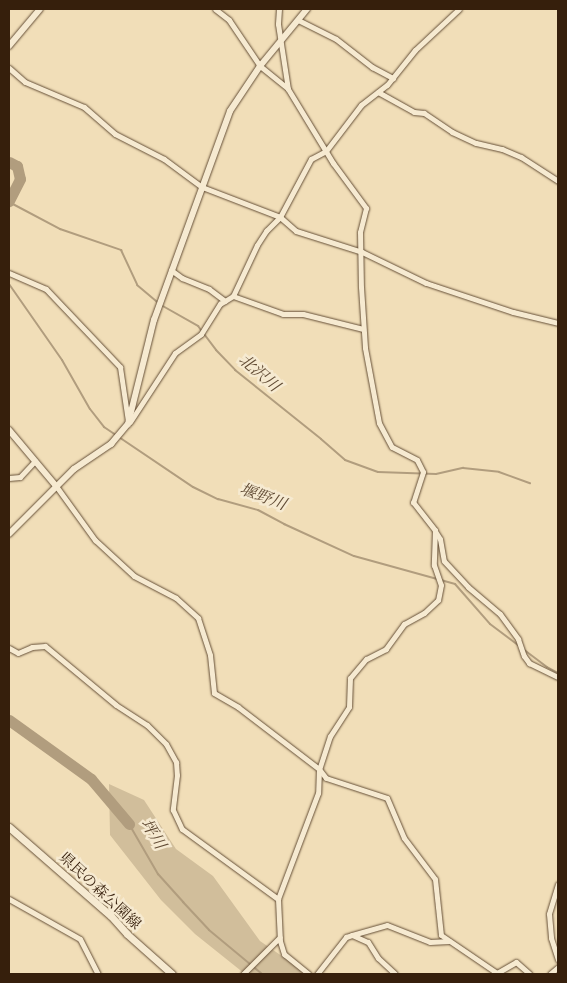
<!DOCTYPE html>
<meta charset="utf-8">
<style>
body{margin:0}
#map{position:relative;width:567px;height:983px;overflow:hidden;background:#f1deb8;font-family:Alegreya,"Noto Serif JP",serif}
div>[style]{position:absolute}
.green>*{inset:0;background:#d1be9b}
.stream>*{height:2px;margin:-1px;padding:0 1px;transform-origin:1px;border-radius:1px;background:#b19d7e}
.river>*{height:11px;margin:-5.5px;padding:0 5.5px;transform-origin:5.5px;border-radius:5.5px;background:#b19d7e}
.roads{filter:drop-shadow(0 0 1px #654f37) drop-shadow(0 0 1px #654f37)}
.minor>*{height:5px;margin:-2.5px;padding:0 2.5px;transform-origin:2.5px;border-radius:2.5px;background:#f6ead1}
.tertiary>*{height:6px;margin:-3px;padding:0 3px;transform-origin:3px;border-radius:3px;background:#f6ead1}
.secondary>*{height:7px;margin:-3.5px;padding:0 3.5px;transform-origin:3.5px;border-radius:3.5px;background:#f6ead1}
span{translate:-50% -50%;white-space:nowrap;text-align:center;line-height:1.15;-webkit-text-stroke:5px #f6ead1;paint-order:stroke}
.street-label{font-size:15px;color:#361f0c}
.water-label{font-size:16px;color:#614b34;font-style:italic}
.frame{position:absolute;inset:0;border:10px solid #361f0c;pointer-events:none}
</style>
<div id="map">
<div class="green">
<div style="clip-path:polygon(109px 784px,144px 800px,176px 849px,213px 876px,260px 941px,308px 974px,245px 974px,195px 934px,161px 900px,110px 835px)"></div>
</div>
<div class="stream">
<div style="left:9px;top:202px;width:58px;rotate:27.9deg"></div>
<div style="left:60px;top:229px;width:65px;rotate:19deg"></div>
<div style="left:121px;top:250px;width:38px;rotate:65deg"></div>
<div style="left:137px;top:285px;width:26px;rotate:40deg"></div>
<div style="left:9px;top:284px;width:93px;rotate:55.1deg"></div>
<div style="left:62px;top:360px;width:56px;rotate:60.3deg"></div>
<div style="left:90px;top:409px;width:23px;rotate:52deg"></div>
<div style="left:104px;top:427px;width:107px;rotate:34deg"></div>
<div style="left:193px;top:487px;width:28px;rotate:26deg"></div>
<div style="left:218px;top:499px;width:41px;rotate:15.4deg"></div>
<div style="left:258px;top:510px;width:30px;rotate:28deg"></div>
<div style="left:284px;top:524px;width:77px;rotate:24.6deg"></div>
<div style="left:354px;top:556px;width:105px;rotate:15.5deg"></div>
<div style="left:455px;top:584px;width:53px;rotate:48.8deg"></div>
<div style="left:490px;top:624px;width:35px;rotate:37deg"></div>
<div style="left:161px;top:305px;width:43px;rotate:29.6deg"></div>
<div style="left:198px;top:326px;width:30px;rotate:53deg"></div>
<div style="left:216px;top:350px;width:28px;rotate:46deg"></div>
<div style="left:235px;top:370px;width:110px;rotate:38.7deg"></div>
<div style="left:321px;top:439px;width:32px;rotate:41deg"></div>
<div style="left:345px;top:460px;width:35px;rotate:20deg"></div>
<div style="left:378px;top:472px;width:58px;rotate:2deg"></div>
<div style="left:436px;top:474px;width:28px;rotate:-13deg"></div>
<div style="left:463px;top:468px;width:36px;rotate:6deg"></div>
<div style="left:499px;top:472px;width:33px;rotate:20deg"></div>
<div style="left:523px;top:649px;width:30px;rotate:37deg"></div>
<div style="left:547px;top:667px;width:13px;rotate:29deg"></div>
<div style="left:129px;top:824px;width:58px;rotate:59.9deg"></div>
<div style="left:158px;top:874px;width:38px;rotate:48deg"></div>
<div style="left:183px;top:902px;width:38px;rotate:47deg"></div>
<div style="left:209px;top:930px;width:69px;rotate:39.7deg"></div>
</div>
<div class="river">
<div style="left:9px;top:162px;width:9px;rotate:27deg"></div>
<div style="left:17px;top:166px;width:13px;rotate:77deg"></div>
<div style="left:20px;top:179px;width:25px;rotate:117deg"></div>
<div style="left:9px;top:720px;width:101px;rotate:35.7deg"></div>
<div style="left:91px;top:779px;width:59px;rotate:49.8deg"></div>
</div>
<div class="roads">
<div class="minor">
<div style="left:215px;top:9px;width:18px;rotate:38deg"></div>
<div style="left:229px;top:20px;width:55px;rotate:56deg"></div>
<div style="left:260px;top:66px;width:36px;rotate:39deg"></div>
<div style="left:279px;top:9px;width:15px;rotate:94deg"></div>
<div style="left:278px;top:24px;width:66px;rotate:81.3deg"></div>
<div style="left:288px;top:89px;width:87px;rotate:58.7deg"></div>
<div style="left:333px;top:163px;width:56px;rotate:53.7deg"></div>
<div style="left:366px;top:208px;width:25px;rotate:104deg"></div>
<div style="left:360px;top:232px;width:55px;rotate:89deg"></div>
<div style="left:361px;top:287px;width:61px;rotate:86.2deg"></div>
<div style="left:365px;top:348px;width:76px;rotate:79.4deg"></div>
<div style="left:379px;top:423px;width:27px;rotate:62deg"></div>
<div style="left:392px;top:447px;width:28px;rotate:27deg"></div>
<div style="left:417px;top:460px;width:13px;rotate:63deg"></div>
<div style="left:423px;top:472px;width:32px;rotate:108deg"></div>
<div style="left:413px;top:502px;width:36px;rotate:52deg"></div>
<div style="left:435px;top:530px;width:35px;rotate:92deg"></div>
<div style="left:434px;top:565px;width:21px;rotate:71deg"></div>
<div style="left:441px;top:585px;width:15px;rotate:101deg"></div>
<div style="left:438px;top:600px;width:19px;rotate:137deg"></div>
<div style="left:424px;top:613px;width:23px;rotate:151deg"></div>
<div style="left:404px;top:624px;width:31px;rotate:126deg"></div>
<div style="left:386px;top:649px;width:22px;rotate:153deg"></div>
<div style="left:366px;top:659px;width:25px;rotate:130deg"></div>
<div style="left:350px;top:678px;width:29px;rotate:92deg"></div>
<div style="left:349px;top:707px;width:35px;rotate:123deg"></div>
<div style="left:330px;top:736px;width:35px;rotate:108deg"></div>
<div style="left:319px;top:769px;width:24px;rotate:92deg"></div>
<div style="left:318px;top:793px;width:113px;rotate:110.7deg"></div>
<div style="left:278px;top:899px;width:42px;rotate:87.3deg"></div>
<div style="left:280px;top:941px;width:14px;rotate:73deg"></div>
<div style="left:284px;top:954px;width:32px;rotate:39deg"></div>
<div style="left:298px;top:20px;width:42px;rotate:26.6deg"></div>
<div style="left:336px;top:39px;width:46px;rotate:37.9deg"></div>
<div style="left:372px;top:67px;width:24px;rotate:28deg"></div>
<div style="left:9px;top:68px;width:21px;rotate:41deg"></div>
<div style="left:25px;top:82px;width:64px;rotate:23deg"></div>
<div style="left:84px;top:107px;width:41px;rotate:41.1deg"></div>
<div style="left:115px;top:134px;width:55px;rotate:27deg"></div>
<div style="left:164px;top:159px;width:47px;rotate:36.4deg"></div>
<div style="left:202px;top:187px;width:84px;rotate:21deg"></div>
<div style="left:280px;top:217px;width:21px;rotate:41deg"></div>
<div style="left:296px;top:231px;width:69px;rotate:17.7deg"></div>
<div style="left:362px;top:252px;width:71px;rotate:25.8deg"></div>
<div style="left:426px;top:283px;width:92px;rotate:18.4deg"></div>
<div style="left:513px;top:312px;width:46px;rotate:13.7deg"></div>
<div style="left:378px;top:92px;width:41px;rotate:29.1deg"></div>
<div style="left:414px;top:112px;width:10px;rotate:6deg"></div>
<div style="left:424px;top:113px;width:34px;rotate:34deg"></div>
<div style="left:452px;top:132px;width:26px;rotate:25deg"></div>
<div style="left:476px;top:143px;width:27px;rotate:13deg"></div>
<div style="left:502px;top:149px;width:21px;rotate:23deg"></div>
<div style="left:521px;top:157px;width:44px;rotate:33deg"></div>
<div style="left:171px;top:270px;width:14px;rotate:36deg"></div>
<div style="left:182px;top:278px;width:29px;rotate:22deg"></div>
<div style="left:209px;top:289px;width:20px;rotate:37deg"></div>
<div style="left:9px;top:273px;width:40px;rotate:23.4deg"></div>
<div style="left:46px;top:289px;width:108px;rotate:46.5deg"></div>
<div style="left:120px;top:367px;width:55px;rotate:81.6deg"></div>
<div style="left:233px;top:296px;width:53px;rotate:19.8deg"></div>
<div style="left:283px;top:314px;width:20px"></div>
<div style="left:303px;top:314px;width:62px;rotate:14deg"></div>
<div style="left:130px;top:422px;width:82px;rotate:-56.9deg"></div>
<div style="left:175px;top:353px;width:32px;rotate:-36deg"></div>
<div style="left:201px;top:334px;width:36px;rotate:-58deg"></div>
<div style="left:220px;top:304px;width:15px;rotate:-32deg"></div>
<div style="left:233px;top:296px;width:56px;rotate:-64.8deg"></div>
<div style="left:257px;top:245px;width:17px;rotate:-57deg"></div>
<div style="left:266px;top:231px;width:20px;rotate:-45deg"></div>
<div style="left:280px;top:217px;width:66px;rotate:-61.9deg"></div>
<div style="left:311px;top:159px;width:17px;rotate:-28deg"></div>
<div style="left:326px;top:151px;width:58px;rotate:-52.7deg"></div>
<div style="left:361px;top:105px;width:33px;rotate:-38deg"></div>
<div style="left:387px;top:85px;width:45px;rotate:-51.3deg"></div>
<div style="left:415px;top:50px;width:60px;rotate:-43deg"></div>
<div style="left:9px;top:478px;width:11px;rotate:-5deg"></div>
<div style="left:20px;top:477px;width:22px;rotate:-47deg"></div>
<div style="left:56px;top:486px;width:67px;rotate:54.2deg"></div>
<div style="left:95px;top:540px;width:53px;rotate:42.7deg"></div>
<div style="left:134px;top:576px;width:47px;rotate:27.6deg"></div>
<div style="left:176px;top:598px;width:30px;rotate:42deg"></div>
<div style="left:198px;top:618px;width:39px;rotate:72deg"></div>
<div style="left:210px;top:655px;width:38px;rotate:84deg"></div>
<div style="left:214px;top:693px;width:28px;rotate:30deg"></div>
<div style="left:238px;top:707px;width:102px;rotate:37.4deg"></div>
<div style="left:319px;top:769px;width:11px;rotate:52deg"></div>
<div style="left:326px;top:778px;width:64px;rotate:18.2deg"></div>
<div style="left:387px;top:798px;width:43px;rotate:67deg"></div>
<div style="left:404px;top:838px;width:51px;rotate:52.9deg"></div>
<div style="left:435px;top:879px;width:56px;rotate:83.9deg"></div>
<div style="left:441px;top:935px;width:68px;rotate:34.2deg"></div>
<div style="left:497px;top:973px;width:22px;rotate:-30deg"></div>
<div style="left:516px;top:962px;width:18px;rotate:41deg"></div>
<div style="left:435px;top:531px;width:9px;rotate:58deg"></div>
<div style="left:440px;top:539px;width:22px;rotate:80deg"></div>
<div style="left:444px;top:561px;width:35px;rotate:47deg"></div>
<div style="left:468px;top:587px;width:42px;rotate:40.2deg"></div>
<div style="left:500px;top:614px;width:31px;rotate:54deg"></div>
<div style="left:518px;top:639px;width:18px;rotate:71deg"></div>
<div style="left:524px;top:656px;width:9px;rotate:54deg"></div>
<div style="left:529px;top:663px;width:32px;rotate:26deg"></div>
<div style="left:9px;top:648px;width:10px;rotate:29deg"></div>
<div style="left:18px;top:653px;width:15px;rotate:-23deg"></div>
<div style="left:32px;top:647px;width:13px;rotate:-4deg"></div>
<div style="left:45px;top:646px;width:92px;rotate:39.7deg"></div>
<div style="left:116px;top:705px;width:37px;rotate:33deg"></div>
<div style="left:147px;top:725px;width:27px;rotate:45deg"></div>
<div style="left:166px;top:744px;width:21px;rotate:61deg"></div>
<div style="left:176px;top:762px;width:13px;rotate:86deg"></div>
<div style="left:177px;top:775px;width:35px;rotate:97deg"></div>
<div style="left:173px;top:810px;width:21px;rotate:65deg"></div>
<div style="left:182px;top:829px;width:119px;rotate:36.1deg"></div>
<div style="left:558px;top:884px;width:31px;rotate:107deg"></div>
<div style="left:549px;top:914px;width:24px;rotate:85deg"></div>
<div style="left:551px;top:938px;width:23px;rotate:72deg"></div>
<div style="left:9px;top:899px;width:81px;rotate:29.4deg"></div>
<div style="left:80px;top:939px;width:39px;rotate:63deg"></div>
<div style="left:352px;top:935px;width:36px;rotate:-16deg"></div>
<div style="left:387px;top:925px;width:46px;rotate:21.6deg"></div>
<div style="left:430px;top:942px;width:19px;rotate:-3deg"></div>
<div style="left:243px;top:974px;width:52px;rotate:-45deg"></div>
<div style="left:317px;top:974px;width:47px;rotate:-51.9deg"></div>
<div style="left:346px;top:937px;width:6px;rotate:-18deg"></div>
<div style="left:352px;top:935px;width:17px;rotate:24deg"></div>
<div style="left:368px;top:942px;width:19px;rotate:58deg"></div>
<div style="left:378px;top:958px;width:23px;rotate:43deg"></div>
<div style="left:550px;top:974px;width:11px;rotate:-41deg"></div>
</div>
<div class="tertiary">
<div style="left:9px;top:46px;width:48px;rotate:-50deg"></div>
<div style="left:9px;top:430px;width:73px;rotate:50deg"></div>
<div style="left:9px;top:534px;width:92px;rotate:-45deg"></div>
<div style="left:74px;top:469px;width:45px;rotate:-34deg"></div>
<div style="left:111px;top:444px;width:26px;rotate:-50deg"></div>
<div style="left:128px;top:424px;width:107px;rotate:-76deg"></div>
<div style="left:154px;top:320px;width:222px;rotate:-70deg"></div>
<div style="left:230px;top:111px;width:54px;rotate:-56.3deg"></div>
<div style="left:260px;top:66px;width:74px;rotate:-50.5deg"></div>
</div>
<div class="secondary">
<div style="left:9px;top:827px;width:135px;rotate:41.1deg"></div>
<div style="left:111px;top:916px;width:24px;rotate:48deg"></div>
<div style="left:127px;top:934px;width:60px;rotate:41.6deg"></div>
</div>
</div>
<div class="street-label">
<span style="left:100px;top:891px;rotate:43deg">県民の森公園線</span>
</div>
<div class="water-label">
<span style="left:259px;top:373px;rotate:41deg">北沢川</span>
<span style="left:263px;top:497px;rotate:21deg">堰野川</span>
<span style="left:153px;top:834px;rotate:59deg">坪川</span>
</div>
<div class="frame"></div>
</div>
